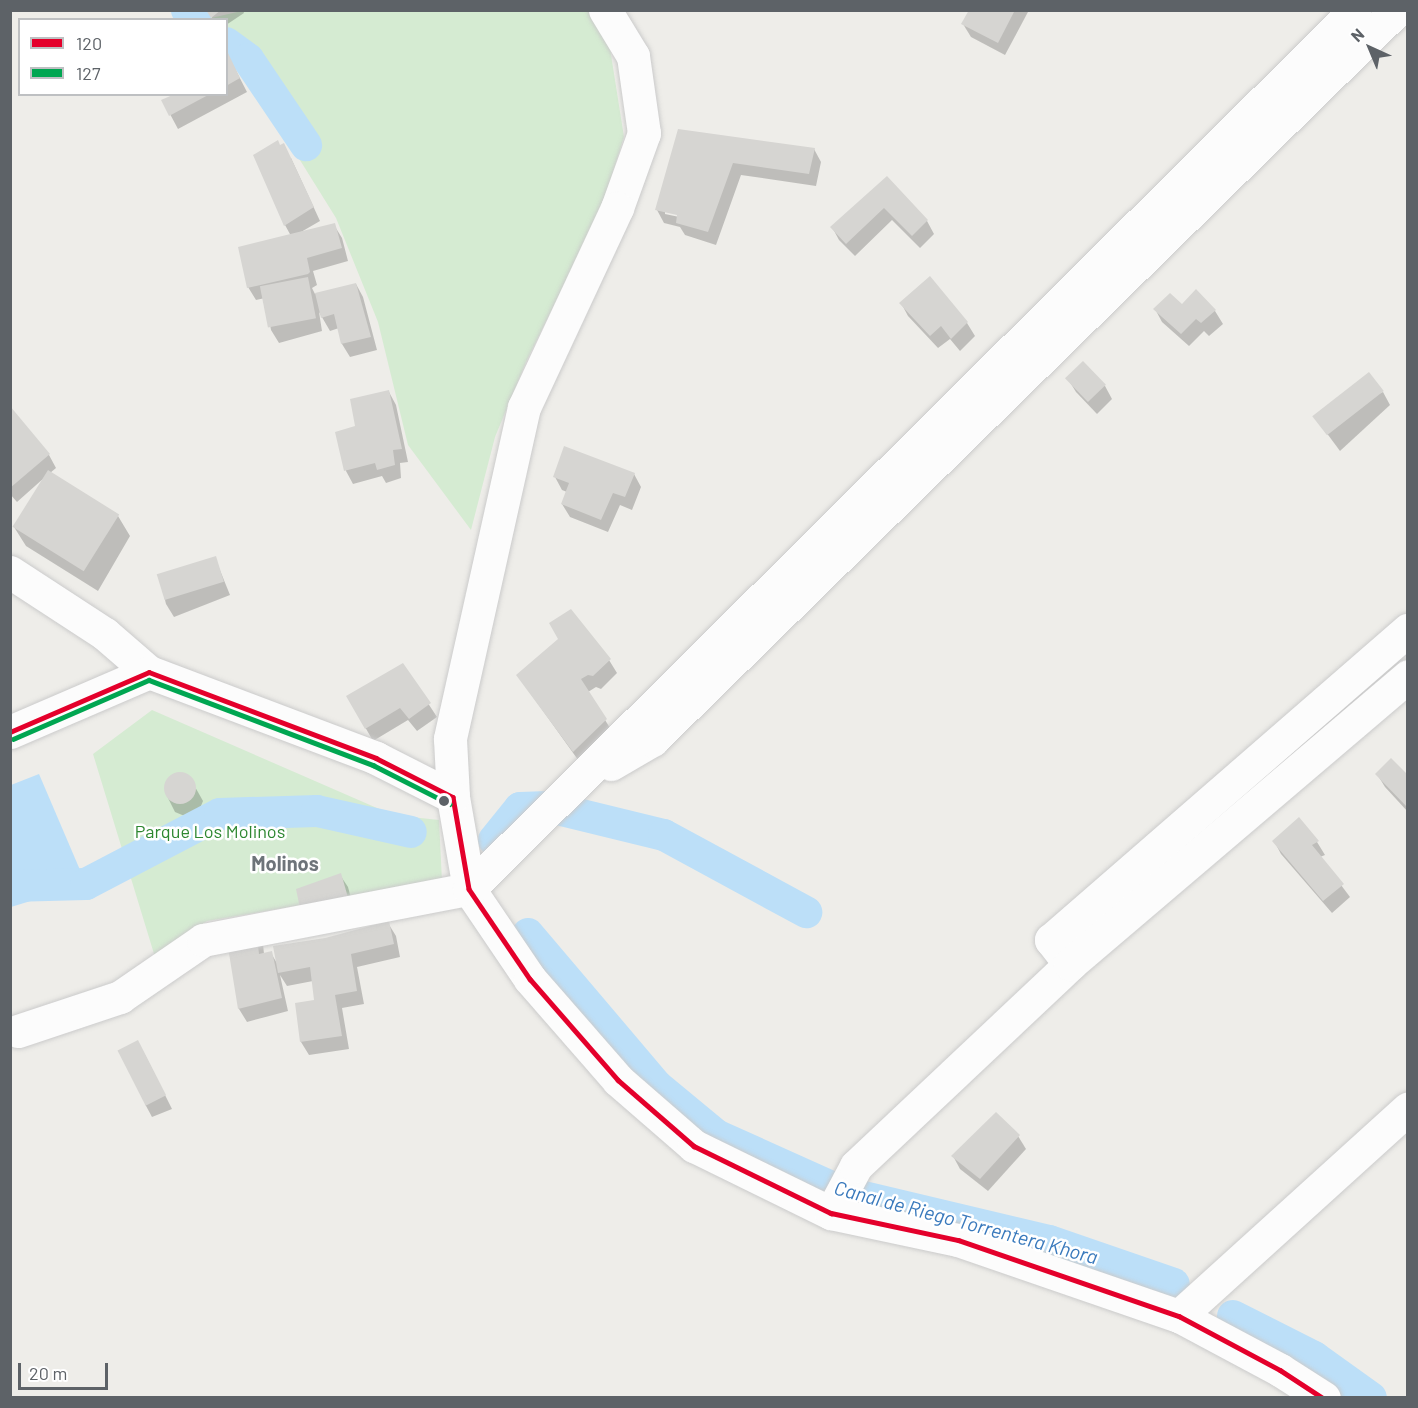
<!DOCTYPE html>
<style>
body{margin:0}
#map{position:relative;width:1418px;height:1408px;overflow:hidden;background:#eeede9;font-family:Barlow,sans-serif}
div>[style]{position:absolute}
.green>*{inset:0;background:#d5ebd2}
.water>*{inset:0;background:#bcdff8}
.shadow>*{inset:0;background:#0003}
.canal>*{height:32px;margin:-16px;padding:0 16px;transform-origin:16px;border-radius:16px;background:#bcdff8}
.building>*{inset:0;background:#d6d5d2;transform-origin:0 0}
.round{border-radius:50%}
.roads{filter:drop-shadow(0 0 2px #cbcbcb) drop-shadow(0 0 2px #cbcbcb)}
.minor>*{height:33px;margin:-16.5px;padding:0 16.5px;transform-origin:16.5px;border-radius:16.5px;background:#fcfcfc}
.bus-1>*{height:4.5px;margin:-2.25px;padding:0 2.25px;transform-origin:2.25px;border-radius:2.25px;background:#e4002b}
.bus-2>*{height:4.5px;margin:-2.25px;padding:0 2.25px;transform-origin:2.25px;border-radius:2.25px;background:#00a651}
.dots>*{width:16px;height:16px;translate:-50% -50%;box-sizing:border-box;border:3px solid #fff;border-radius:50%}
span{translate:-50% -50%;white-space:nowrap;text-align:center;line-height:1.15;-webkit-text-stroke:5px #fff;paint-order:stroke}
.park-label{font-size:18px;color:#2d8730}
.neighbourhood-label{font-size:20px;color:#6e747a;font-weight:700}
.water-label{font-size:20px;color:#3979bc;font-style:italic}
.frame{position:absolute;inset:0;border:12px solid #5d6267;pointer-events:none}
.legend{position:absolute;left:18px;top:18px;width:210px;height:78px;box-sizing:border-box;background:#fff;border:2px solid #bec0c2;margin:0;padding:8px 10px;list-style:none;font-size:18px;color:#5d6267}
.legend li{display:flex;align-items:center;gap:12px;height:30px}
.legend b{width:30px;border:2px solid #bec0c2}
.north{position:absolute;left:1340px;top:18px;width:60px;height:60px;-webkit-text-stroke:4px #fff;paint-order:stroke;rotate:316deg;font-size:16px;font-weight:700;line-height:24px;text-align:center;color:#5d6267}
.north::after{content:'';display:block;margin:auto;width:21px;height:27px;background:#5d6267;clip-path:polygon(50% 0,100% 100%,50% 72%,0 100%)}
.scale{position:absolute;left:18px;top:1363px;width:90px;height:27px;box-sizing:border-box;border:3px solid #5d6267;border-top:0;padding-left:8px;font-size:18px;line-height:21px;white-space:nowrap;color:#5d6267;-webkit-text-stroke:4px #fff;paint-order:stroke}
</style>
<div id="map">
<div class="green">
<div style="clip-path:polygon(246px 10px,588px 11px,609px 42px,624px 137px,601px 209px,526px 362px,495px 437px,471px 530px,408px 445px,378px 322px,336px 218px,227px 43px,226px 20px,211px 18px)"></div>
<div style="clip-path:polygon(152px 710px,393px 815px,439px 820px,442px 881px,207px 921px,155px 957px,93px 754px)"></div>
</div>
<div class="water">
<div style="clip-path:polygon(39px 774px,86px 884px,11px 907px,11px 785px)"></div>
</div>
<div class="shadow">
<div style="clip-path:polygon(208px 10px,243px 10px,244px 13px,226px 25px,226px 20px,213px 20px)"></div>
<div style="clip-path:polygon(970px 10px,1029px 10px,1005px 55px,971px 37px,963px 24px)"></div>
<div style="clip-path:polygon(228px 55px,247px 92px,178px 129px,163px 101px,179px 94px,226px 94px)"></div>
<div style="clip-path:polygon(evenodd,679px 131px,814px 149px,821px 162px,816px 186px,741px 175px,716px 245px,685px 235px,680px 227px,664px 223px,657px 210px,679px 131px,665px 211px,685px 216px,684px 218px,665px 214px,665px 211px)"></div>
<div style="clip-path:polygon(291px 158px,320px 221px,301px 232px,334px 225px,342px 238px,348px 261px,313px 271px,317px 285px,312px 288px,315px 294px,356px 284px,363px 297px,377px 350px,350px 357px,342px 344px,339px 328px,330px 331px,319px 312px,322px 331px,279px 343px,271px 330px,265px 298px,256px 300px,248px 287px,291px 236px,285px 225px)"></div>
<div style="clip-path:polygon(887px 178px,927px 221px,934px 234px,920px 248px,892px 220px,855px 256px,839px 240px,832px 227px)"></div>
<div style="clip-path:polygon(1196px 292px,1215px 311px,1223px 324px,1209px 336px,1204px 331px,1189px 346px,1162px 322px,1155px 309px,1182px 306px)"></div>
<div style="clip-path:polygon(901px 303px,967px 323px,975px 336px,960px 351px,950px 339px,938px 348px,908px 316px)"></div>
<div style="clip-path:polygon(1068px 379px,1105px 386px,1112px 399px,1097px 414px,1076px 392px)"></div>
<div style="clip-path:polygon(389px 392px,396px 405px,408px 462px,400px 463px,401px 478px,386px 483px,382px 476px,353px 484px,346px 471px,337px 433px,357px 427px)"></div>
<div style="clip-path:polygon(1383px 392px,1390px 405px,1340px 451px,1317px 420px)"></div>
<div style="clip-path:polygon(10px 408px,49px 455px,56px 468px,50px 473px,118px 516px,130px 536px,98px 591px,26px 546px,14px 527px,44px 478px,17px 502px,10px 494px)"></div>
<div style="clip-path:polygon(634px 474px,641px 487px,632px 510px,620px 505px,608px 532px,570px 517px,562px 504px,567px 492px,562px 490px,555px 477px)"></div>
<div style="clip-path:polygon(215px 558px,230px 595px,174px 617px,166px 604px,160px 579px)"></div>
<div style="clip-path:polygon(560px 639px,609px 660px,617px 673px,601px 689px,596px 687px,588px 692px,613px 733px,581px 764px,518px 676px)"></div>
<div style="clip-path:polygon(403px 665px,437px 717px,417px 731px,408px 720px,373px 741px,348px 697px)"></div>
<div style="clip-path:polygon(180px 773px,190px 778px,203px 801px,198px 813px,187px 817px,175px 812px,168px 798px,165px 786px,171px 777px)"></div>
<div style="clip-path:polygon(1377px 774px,1408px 777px,1408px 812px,1385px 787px)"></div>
<div style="clip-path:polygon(1274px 841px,1317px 842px,1325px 855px,1320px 857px,1350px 897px,1332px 913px,1281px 854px)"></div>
<div style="clip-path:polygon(340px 875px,348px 887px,357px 921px,298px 890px)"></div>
<div style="clip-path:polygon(388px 923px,396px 936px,400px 957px,357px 967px,364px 1004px,342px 1008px,349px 1049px,309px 1055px,301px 1042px,297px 1004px,316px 1001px,313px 981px,287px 986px,280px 975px,288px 1011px,247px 1022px,239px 1009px,228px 936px,263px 944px,264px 954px,271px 953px,278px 965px,326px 939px)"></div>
<div style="clip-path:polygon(145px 1055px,172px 1109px,152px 1117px,145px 1104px)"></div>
<div style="clip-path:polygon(1018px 1136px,1026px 1149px,988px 1191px,960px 1169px,953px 1156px)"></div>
</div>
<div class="canal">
<div style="left:187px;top:10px;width:13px;rotate:51deg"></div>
<div style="left:226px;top:43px;width:27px;rotate:36deg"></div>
<div style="left:248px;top:59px;width:104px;rotate:56deg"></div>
<div style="left:494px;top:840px;width:41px;rotate:-50.9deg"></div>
<div style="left:520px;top:808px;width:29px;rotate:-2deg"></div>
<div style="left:549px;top:807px;width:118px;rotate:13.7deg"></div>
<div style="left:664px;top:835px;width:162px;rotate:28.5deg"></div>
<div style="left:10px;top:886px;width:76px;rotate:-1.5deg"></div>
<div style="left:86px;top:884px;width:151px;rotate:-27.6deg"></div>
<div style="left:220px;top:814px;width:97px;rotate:-1.8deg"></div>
<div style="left:317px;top:811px;width:96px;rotate:12.6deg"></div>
<div style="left:528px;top:934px;width:199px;rotate:49.7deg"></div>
<div style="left:657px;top:1086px;width:77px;rotate:39.7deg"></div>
<div style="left:716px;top:1135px;width:139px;rotate:24.2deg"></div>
<div style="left:843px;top:1192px;width:212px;rotate:13.4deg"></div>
<div style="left:1049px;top:1241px;width:132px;rotate:19deg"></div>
<div style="left:1233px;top:1316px;width:91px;rotate:26.8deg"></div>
<div style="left:1314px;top:1357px;width:70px;rotate:35.7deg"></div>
</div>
<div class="building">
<div style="clip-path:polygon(206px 10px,221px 10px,211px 18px)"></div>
<div style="clip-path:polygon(969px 10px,1015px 10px,998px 43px,961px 24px)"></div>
<div style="clip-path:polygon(228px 53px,240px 78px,226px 86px,226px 54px)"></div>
<div style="clip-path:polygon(175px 94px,210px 94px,169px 116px,161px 100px)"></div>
<div style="clip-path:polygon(678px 129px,815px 148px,809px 174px,733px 163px,708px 232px,676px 223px,677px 215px,655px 210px)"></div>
<div style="clip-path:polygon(278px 140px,280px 145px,284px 143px,314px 207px,284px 226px,253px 155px)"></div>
<div style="clip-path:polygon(887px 176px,928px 220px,912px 236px,884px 208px,846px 244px,830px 227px)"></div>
<div style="clip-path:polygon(335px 223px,342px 248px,307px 258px,310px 272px,308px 274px,247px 288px,238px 247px)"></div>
<div style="clip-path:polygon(930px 276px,968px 322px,951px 339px,941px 326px,930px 336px,899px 303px)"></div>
<div style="left:308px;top:277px;width:42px;height:49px;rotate:79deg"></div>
<div style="clip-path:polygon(356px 283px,371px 337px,341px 344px,334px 314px,321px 318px,315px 293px)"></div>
<div style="clip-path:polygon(1196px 289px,1216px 310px,1201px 323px,1196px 319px,1181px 334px,1153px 309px,1170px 293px,1182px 304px)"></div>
<div style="left:1083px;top:361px;width:33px;height:25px;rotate:46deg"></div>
<div style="left:1369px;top:372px;width:24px;height:72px;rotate:52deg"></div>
<div style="clip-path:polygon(389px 390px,402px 449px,393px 450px,395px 465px,377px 470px,375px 463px,344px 471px,335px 432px,355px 426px,350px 399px)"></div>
<div style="clip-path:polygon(10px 406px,50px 454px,10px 488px)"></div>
<div style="clip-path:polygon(564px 446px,635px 473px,625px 497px,613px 493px,601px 520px,561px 504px,569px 483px,553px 477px)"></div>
<div style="left:48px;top:470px;width:84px;height:67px;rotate:32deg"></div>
<div style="left:216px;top:556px;width:27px;height:62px;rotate:73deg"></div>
<div style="clip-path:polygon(571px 609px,611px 659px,593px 676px,588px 675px,581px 679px,607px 719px,573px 752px,516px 675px,558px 639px,549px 623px)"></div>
<div style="clip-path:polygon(403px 663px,431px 703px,409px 719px,400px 708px,365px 729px,346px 696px)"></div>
<div style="clip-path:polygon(1391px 758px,1408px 775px,1408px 808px,1375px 774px)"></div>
<div class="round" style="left:164px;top:772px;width:32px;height:32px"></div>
<div style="clip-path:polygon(1299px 817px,1319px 841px,1312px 845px,1344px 884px,1323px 901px,1272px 841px)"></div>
<div style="clip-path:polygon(341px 873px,351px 908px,302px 918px,296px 889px)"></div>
<div style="clip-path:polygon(389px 921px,394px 944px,351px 954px,357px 991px,335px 995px,342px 1036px,300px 1042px,295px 1003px,314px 1000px,310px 967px,278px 973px,273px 946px,325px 938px)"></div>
<div style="clip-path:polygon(256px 930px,259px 954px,272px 951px,282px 998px,238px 1009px,226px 935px)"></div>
<div style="left:138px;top:1040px;width:62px;height:23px;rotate:63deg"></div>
<div style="clip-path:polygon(996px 1112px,1020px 1135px,980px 1179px,951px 1156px)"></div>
</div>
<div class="roads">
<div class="minor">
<div style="left:605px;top:10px;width:54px;rotate:58.7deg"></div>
<div style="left:633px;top:56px;width:78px;rotate:81.9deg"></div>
<div style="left:644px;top:133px;width:80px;rotate:109.8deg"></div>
<div style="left:617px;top:208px;width:220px;rotate:115deg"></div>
<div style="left:524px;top:407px;width:340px;rotate:102.6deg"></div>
<div style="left:450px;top:739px;width:58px;rotate:87deg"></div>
<div style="left:453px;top:797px;width:93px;rotate:80.1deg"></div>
<div style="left:469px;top:889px;width:109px;rotate:55.9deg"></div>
<div style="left:530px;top:979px;width:134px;rotate:48.9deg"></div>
<div style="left:618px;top:1080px;width:101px;rotate:41deg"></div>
<div style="left:694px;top:1146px;width:153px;rotate:26.1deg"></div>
<div style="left:831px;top:1213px;width:130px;rotate:12deg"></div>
<div style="left:958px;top:1240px;width:234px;rotate:19deg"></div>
<div style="left:1179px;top:1316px;width:115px;rotate:28.1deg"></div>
<div style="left:1280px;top:1370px;width:52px;rotate:32.5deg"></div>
<div style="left:10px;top:572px;width:113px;rotate:33.1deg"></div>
<div style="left:105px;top:634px;width:58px;rotate:40.8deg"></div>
<div style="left:149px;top:672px;width:243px;rotate:20.7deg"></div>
<div style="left:376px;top:758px;width:86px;rotate:26.9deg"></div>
<div style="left:10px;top:732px;width:151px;rotate:-23.3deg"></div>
<div style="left:611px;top:764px;width:48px;rotate:-30.3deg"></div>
<div style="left:652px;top:740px;width:1043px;rotate:-44.42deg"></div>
<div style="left:1070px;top:964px;width:31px;rotate:-128deg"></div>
<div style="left:1051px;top:940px;width:473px;rotate:-41deg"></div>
<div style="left:18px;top:1031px;width:108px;rotate:-18.4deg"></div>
<div style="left:120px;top:997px;width:101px;rotate:-34.5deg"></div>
<div style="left:203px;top:940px;width:271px;rotate:-10.9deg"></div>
<div style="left:469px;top:889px;width:1248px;rotate:-44.77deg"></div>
<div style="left:831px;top:1213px;width:53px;rotate:-62deg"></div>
<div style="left:856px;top:1166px;width:294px;rotate:-43.3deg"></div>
<div style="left:1070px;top:964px;width:444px;rotate:-40.4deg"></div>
<div style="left:1179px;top:1316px;width:309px;rotate:-42.2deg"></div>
</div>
</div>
<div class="bus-1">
<div style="left:10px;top:732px;width:151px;rotate:-23.3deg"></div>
<div style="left:149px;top:672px;width:243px;rotate:20.7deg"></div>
<div style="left:376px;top:758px;width:86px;rotate:26.9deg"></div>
<div style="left:453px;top:797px;width:93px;rotate:80.1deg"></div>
<div style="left:469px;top:889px;width:109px;rotate:55.9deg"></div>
<div style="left:530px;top:979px;width:134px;rotate:48.9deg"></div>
<div style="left:618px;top:1080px;width:101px;rotate:41deg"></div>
<div style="left:694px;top:1146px;width:153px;rotate:26.1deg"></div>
<div style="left:831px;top:1213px;width:130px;rotate:12deg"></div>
<div style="left:958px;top:1240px;width:234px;rotate:19deg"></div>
<div style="left:1179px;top:1316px;width:115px;rotate:28.1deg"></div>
<div style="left:1280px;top:1370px;width:51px;rotate:33.1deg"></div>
</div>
<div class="bus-2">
<div style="left:13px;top:739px;width:148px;rotate:-23.5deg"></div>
<div style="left:149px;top:680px;width:240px;rotate:20.8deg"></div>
<div style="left:373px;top:765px;width:86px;rotate:26.9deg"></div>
</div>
<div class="dots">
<div style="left:444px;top:801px;background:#5d6267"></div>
</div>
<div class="park-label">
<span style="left:210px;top:831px">Parque Los Molinos</span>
</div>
<div class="neighbourhood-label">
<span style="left:285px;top:863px">Molinos</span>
</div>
<div class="water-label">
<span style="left:966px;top:1222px;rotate:15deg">Canal de Riego Torrentera Khora</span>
</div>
<div class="frame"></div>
<ul class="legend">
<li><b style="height:8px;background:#e4002b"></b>120</li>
<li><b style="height:8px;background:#00a651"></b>127</li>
</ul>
<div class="north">N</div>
<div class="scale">20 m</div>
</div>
